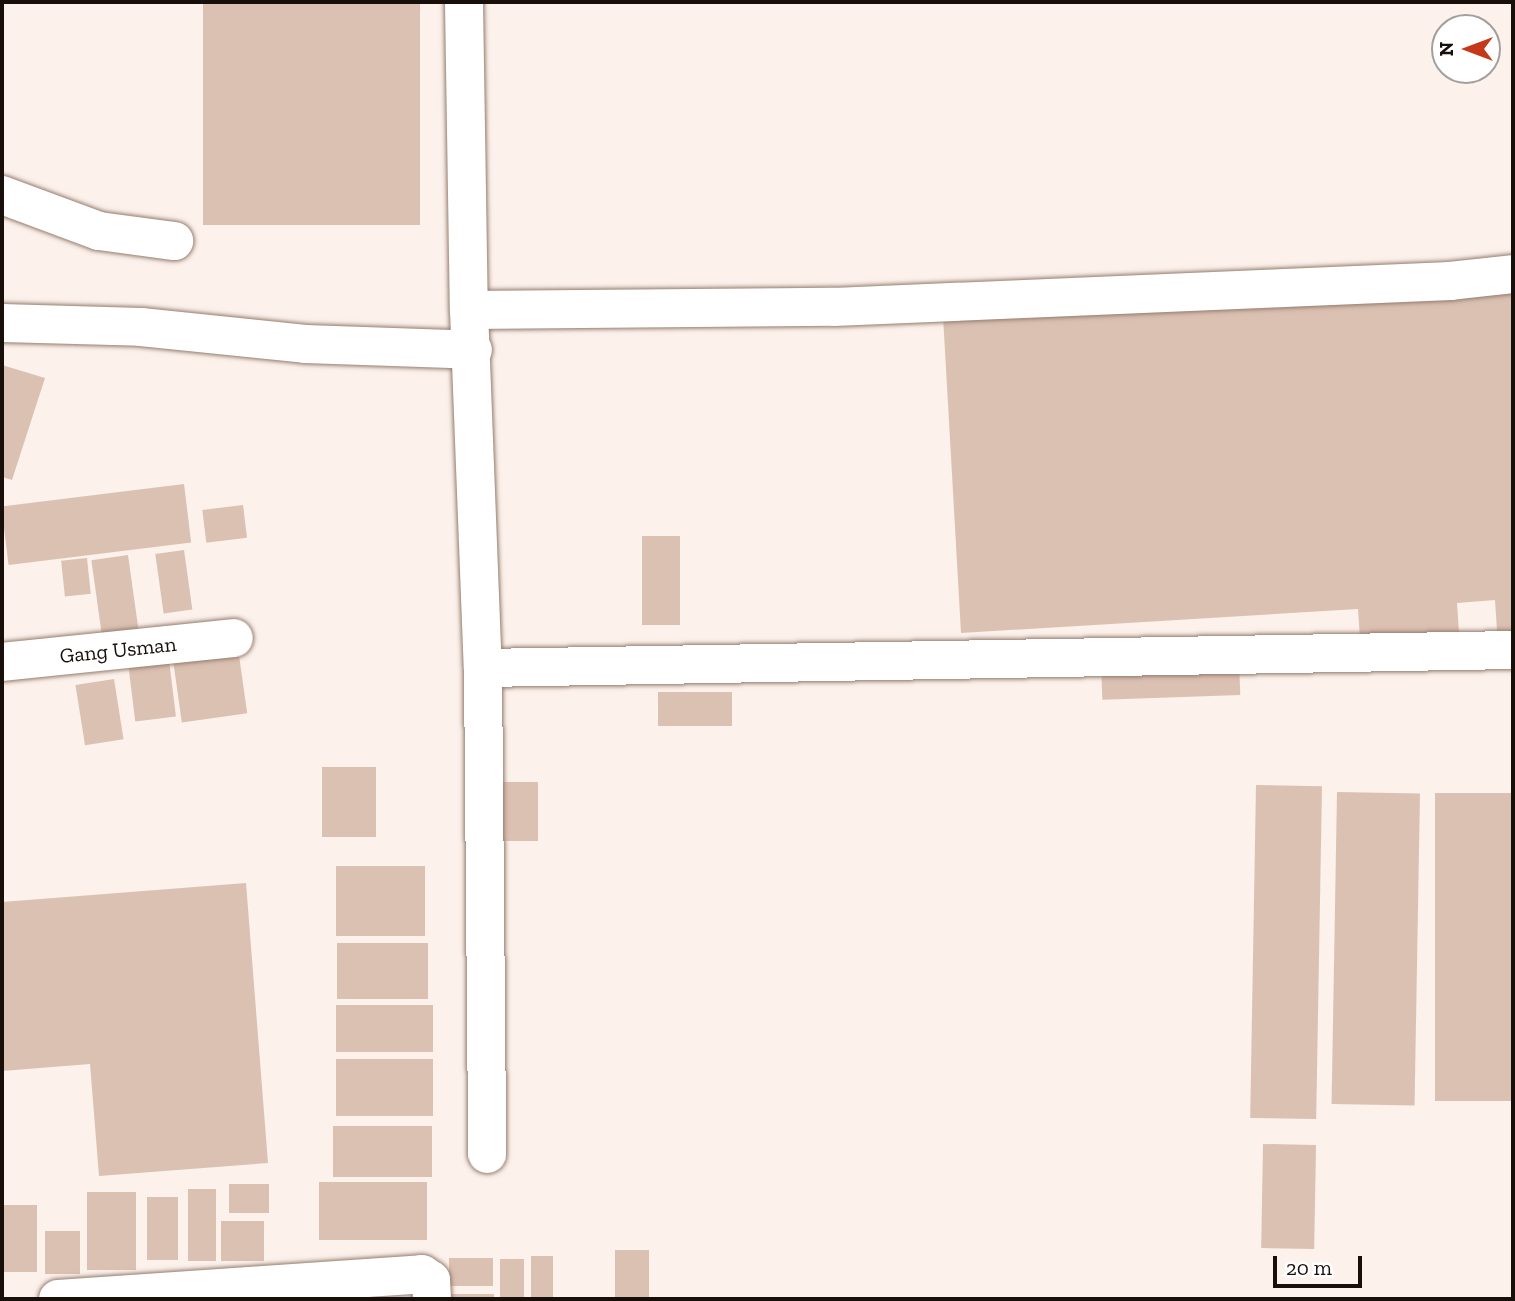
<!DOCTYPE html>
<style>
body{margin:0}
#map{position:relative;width:1515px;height:1301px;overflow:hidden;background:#fcf1eb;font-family:"Zilla Slab",serif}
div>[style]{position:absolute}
.building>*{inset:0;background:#dbc1b2;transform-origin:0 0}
.roads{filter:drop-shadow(0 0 2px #957d6f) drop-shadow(0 0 2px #957d6f)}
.minor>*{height:38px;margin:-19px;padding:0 19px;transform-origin:19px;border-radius:19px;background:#fff}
span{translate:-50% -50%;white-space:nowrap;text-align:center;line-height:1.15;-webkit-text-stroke:5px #fff;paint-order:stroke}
.street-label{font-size:21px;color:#180f0a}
.frame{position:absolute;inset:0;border:4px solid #180f0a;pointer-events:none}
.north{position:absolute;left:1431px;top:14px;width:70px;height:70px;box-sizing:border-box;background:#fff;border:2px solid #a39f9d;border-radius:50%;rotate:270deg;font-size:19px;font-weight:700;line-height:28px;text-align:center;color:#180f0a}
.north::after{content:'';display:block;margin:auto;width:24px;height:32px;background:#c3391a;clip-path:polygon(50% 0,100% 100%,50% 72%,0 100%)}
.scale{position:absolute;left:1273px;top:1256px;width:89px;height:32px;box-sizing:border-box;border:4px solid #180f0a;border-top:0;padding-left:9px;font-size:21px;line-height:24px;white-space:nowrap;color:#180f0a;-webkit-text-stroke:5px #fff;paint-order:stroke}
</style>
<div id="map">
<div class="building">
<div style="left:203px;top:2px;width:217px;height:223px"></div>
<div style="clip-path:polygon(1513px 282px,1513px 645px,1498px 646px,1495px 600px,1457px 603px,1459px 633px,1360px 639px,1358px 609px,961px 633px,943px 316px)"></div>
<div style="clip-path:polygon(2px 365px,45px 378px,12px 480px,2px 477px)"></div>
<div style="left:184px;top:484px;width:59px;height:184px;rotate:83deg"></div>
<div style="left:243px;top:505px;width:33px;height:41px;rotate:83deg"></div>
<div style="left:642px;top:536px;width:38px;height:89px"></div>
<div style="left:184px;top:550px;width:60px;height:29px;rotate:82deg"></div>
<div style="left:128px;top:555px;width:76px;height:37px;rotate:82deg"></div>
<div style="left:87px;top:558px;width:36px;height:26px;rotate:84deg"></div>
<div style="left:238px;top:648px;width:66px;height:66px;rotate:82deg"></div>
<div style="left:1239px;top:659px;width:36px;height:138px;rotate:88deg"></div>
<div style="left:169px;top:660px;width:57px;height:41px;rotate:83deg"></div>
<div style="left:114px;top:679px;width:61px;height:39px;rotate:81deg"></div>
<div style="left:658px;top:692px;width:74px;height:34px"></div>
<div style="left:322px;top:767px;width:54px;height:70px"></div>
<div style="left:493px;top:782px;width:45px;height:59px"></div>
<div style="left:1256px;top:785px;width:66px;height:333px;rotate:1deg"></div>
<div style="left:1337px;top:792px;width:83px;height:312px;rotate:1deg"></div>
<div style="left:1435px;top:793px;width:78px;height:308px"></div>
<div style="left:336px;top:866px;width:89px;height:70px"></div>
<div style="clip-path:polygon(246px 883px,268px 1163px,99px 1176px,90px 1064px,2px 1071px,2px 902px)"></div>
<div style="left:337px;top:943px;width:91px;height:56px"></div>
<div style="left:336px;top:1005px;width:97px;height:47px"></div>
<div style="left:336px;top:1059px;width:97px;height:57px"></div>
<div style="left:333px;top:1126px;width:99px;height:51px"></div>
<div style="left:1263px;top:1144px;width:53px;height:104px;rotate:1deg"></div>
<div style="left:319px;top:1182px;width:108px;height:58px"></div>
<div style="left:229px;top:1184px;width:40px;height:29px"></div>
<div style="left:188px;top:1189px;width:28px;height:72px"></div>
<div style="left:87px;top:1192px;width:49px;height:78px"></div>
<div style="left:147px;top:1197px;width:31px;height:63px"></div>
<div style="left:2px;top:1205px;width:35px;height:67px"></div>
<div style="left:221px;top:1221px;width:43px;height:40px"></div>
<div style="left:80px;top:1231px;width:43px;height:35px;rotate:90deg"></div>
<div style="left:615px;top:1250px;width:34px;height:49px"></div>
<div style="left:531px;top:1256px;width:22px;height:43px"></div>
<div style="left:449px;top:1258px;width:44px;height:28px"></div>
<div style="left:500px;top:1259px;width:24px;height:40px"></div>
<div style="left:450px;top:1294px;width:44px;height:5px"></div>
</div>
<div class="roads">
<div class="minor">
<div style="left:464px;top:2px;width:308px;rotate:89.1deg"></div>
<div style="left:469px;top:310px;width:358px;rotate:87.8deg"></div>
<div style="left:483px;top:668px;width:486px;rotate:89.5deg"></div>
<div style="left:2px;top:195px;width:103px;rotate:20.4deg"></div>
<div style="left:99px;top:231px;width:76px;rotate:7.6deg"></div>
<div style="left:469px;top:310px;width:365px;rotate:-0.5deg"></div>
<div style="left:834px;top:307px;width:617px;rotate:-2.42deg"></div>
<div style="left:1450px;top:281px;width:63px;rotate:-6.3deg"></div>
<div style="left:2px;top:323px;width:139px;rotate:1.6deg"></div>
<div style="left:141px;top:327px;width:165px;rotate:5.9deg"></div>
<div style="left:305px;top:344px;width:168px;rotate:2deg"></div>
<div style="left:2px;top:662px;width:233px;rotate:-5.9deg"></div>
<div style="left:483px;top:668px;width:1030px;rotate:-1deg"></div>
<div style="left:58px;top:1299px;width:365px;rotate:-3.9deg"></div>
<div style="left:422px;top:1274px;width:11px;rotate:34deg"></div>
<div style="left:431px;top:1280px;width:19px;rotate:87deg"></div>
</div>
</div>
<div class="street-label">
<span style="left:118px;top:650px;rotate:-6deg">Gang Usman</span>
</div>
<div class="frame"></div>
<div class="north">N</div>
<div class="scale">20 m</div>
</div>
